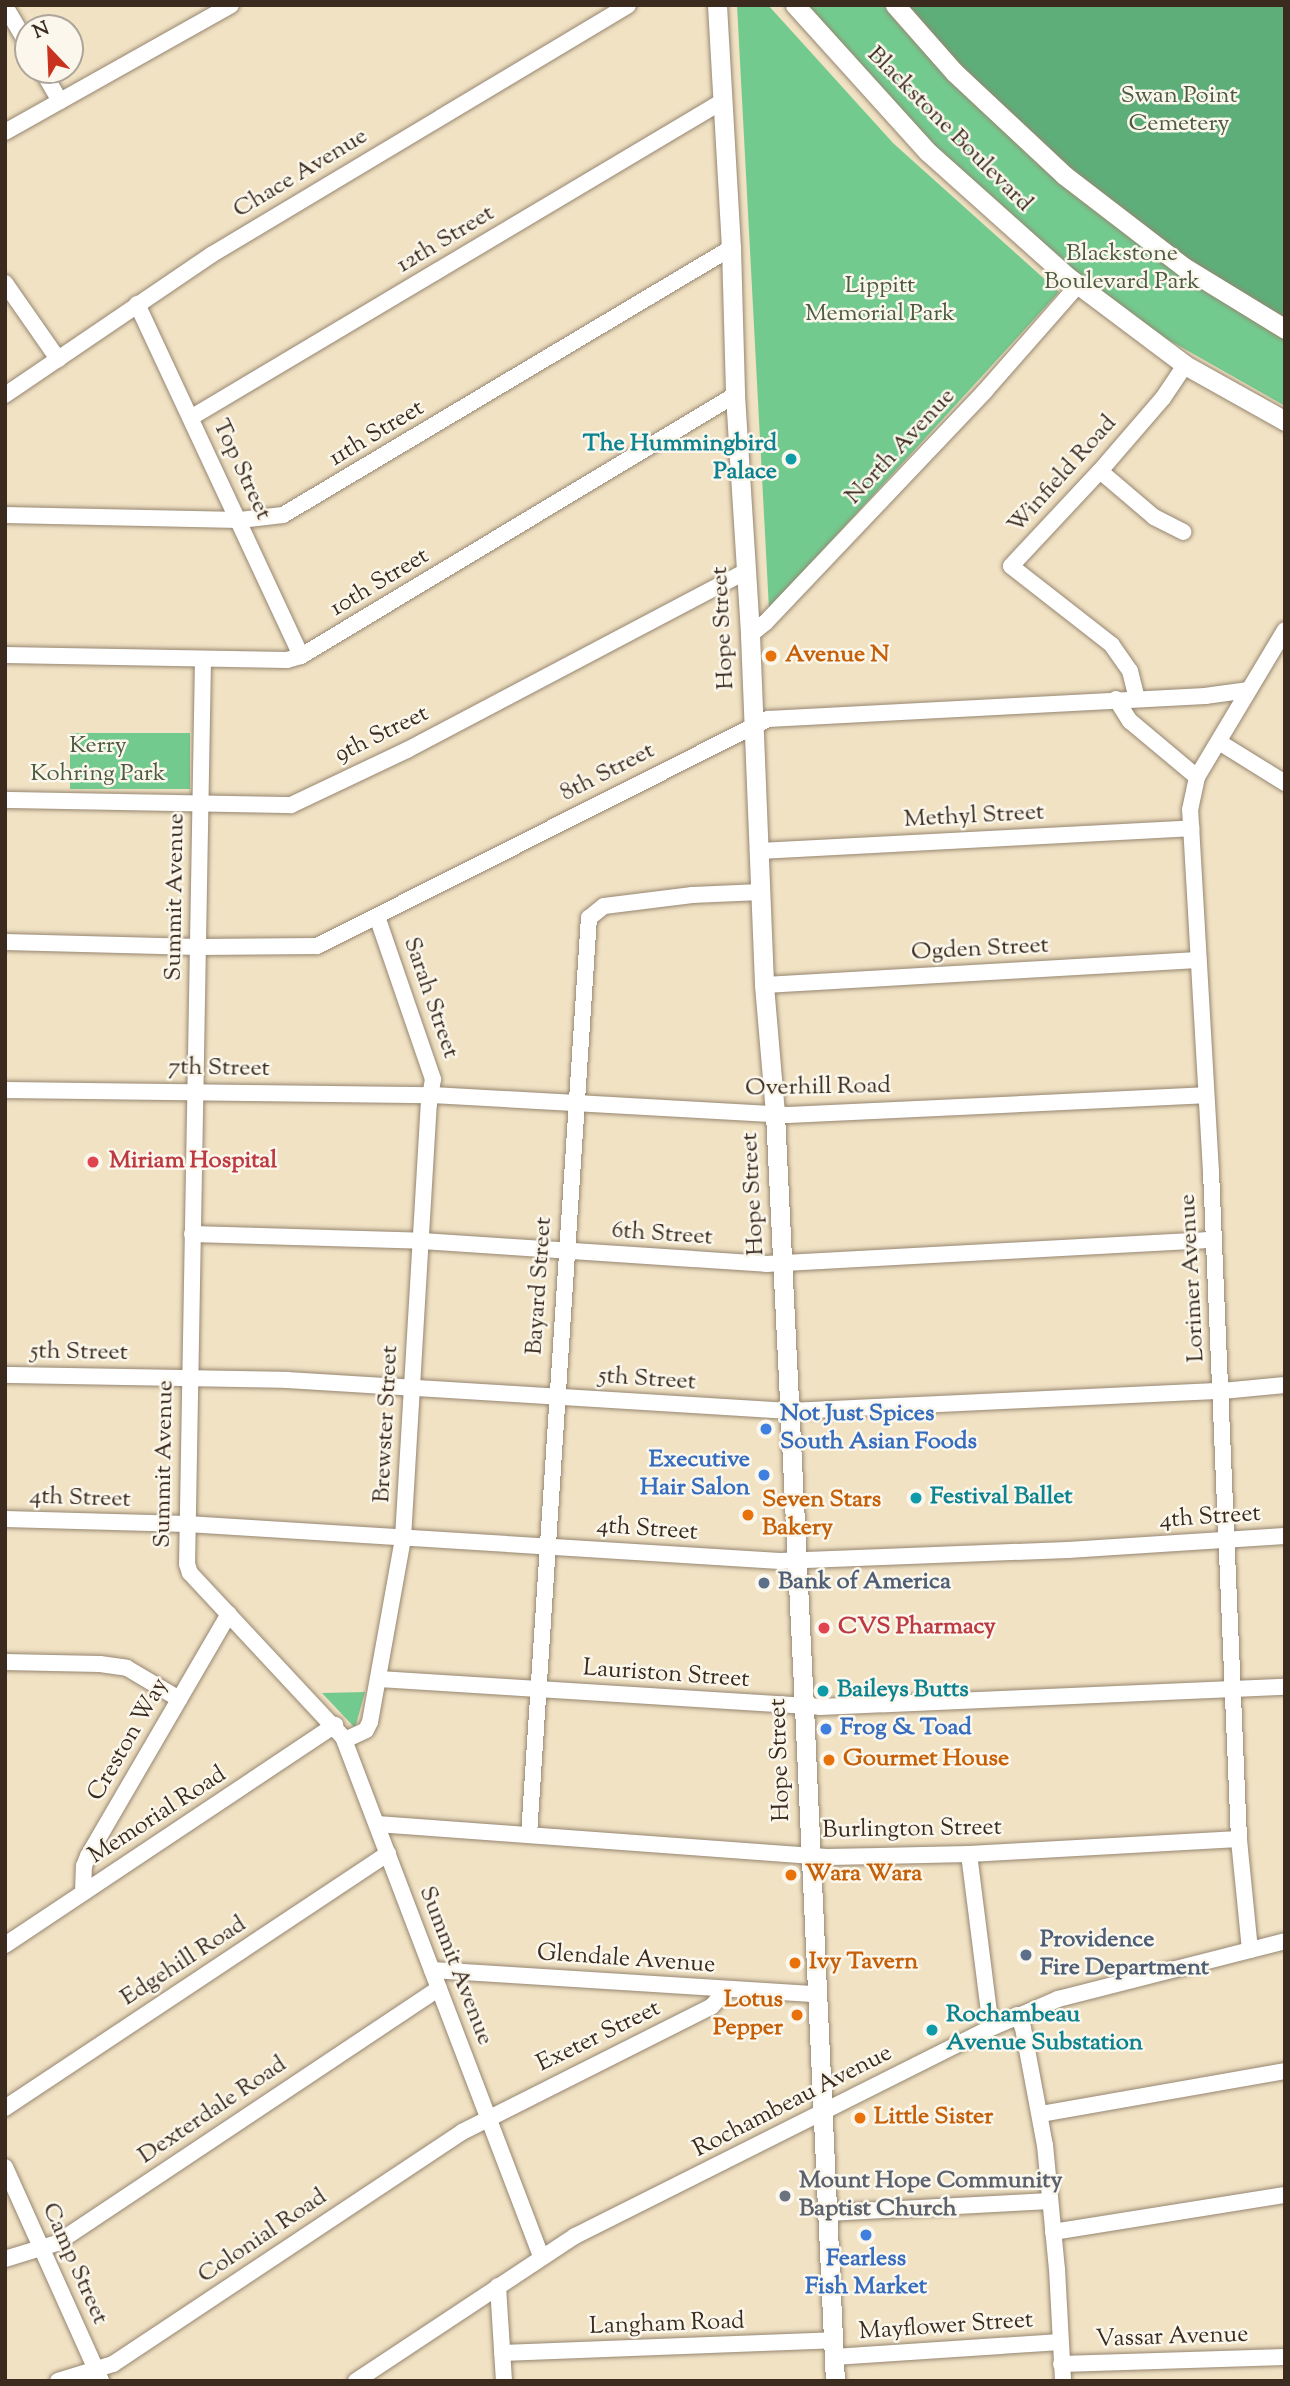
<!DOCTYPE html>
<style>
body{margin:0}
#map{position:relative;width:1290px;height:2386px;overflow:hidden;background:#f1e2c4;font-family:"Sorts Mill Goudy",serif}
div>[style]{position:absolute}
.green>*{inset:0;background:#73ca8f;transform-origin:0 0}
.forest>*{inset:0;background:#5eae7a}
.roads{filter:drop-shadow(0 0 2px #968671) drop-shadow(0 0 2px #968671)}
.minor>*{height:16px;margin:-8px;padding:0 8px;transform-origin:8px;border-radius:8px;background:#fff}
.major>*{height:19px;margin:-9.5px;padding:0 9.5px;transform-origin:9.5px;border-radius:9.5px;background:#fff}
.dots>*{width:19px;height:19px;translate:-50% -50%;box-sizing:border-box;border:4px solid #fbf7ec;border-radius:50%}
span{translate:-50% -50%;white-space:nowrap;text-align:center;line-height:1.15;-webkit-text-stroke:5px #fbf7ec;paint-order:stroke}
.park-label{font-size:24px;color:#4c5a40}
.street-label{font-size:24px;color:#3b2a1e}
.culture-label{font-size:24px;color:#0d838f;font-weight:700}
.right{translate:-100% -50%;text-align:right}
.left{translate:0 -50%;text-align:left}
.food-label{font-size:24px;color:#c56008;font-weight:700}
.health-label{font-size:24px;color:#be3a42;font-weight:700}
.shop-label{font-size:24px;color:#366cbe;font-weight:700}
.service-label{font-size:24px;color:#4e5e75;font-weight:700}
.worship-label{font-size:24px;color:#5b616d;font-weight:700}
.frame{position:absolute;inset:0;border:7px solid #3b2a1e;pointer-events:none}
.north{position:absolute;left:14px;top:14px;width:70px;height:70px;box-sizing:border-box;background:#fbf7ec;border:2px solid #aea59a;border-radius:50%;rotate:337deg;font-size:19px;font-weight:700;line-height:28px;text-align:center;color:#3b2a1e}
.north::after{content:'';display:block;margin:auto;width:24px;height:32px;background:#c8321e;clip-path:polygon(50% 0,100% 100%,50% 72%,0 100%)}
</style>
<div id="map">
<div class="green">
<div style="clip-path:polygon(737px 5px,768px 5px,893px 143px,1059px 292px,769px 609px)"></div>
<div style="clip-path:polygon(804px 5px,883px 5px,975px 105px,1033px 156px,1285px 336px,1285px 406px,1167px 339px,1106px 298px,982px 193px,870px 81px)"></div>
<div style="left:70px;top:733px;width:120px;height:56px"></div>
<div style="clip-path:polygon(365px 1692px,355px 1728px,322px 1693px)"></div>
</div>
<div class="forest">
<div style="clip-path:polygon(894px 5px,1285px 5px,1285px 330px,1061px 172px)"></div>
</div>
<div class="roads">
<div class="minor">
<div style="left:5px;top:6px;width:45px;rotate:59.5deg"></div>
<div style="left:42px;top:70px;width:36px;rotate:60deg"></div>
<div style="left:5px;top:132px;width:259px;rotate:-29.3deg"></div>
<div style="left:5px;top:283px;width:93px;rotate:55.1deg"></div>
<div style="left:137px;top:304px;width:388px;rotate:65deg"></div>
<div style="left:5px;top:395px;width:249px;rotate:-34.2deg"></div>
<div style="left:211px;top:255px;width:486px;rotate:-30.9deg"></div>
<div style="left:192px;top:417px;width:618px;rotate:-30.76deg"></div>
<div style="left:1100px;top:471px;width:71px;rotate:40.4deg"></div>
<div style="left:1154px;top:517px;width:33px;rotate:27deg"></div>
<div style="left:5px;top:515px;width:235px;rotate:1.2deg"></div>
<div style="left:240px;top:520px;width:43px;rotate:-6.6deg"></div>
<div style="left:283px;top:515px;width:522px;rotate:-30.79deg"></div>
<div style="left:750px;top:635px;width:19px;rotate:-39deg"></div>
<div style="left:765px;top:623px;width:320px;rotate:-46.5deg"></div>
<div style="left:985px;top:391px;width:142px;rotate:-48.7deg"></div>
<div style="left:5px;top:655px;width:282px;rotate:1deg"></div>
<div style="left:287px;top:660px;width:15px;rotate:-16deg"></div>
<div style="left:301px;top:656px;width:506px;rotate:-31.02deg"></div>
<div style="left:203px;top:659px;width:905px;rotate:91.01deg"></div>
<div style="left:187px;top:1564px;width:9px;rotate:72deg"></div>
<div style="left:190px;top:1573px;width:224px;rotate:47deg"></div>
<div style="left:343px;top:1737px;width:555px;rotate:69.12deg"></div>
<div style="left:1116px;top:699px;width:26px;rotate:58deg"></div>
<div style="left:1130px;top:721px;width:87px;rotate:39.9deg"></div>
<div style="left:1137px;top:699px;width:29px;rotate:-104deg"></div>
<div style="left:1130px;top:671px;width:32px;rotate:-125deg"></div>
<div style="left:1112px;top:645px;width:128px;rotate:-142deg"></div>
<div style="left:1011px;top:566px;width:130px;rotate:-46.9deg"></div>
<div style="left:1100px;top:471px;width:96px;rotate:-49.2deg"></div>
<div style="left:1163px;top:398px;width:40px;rotate:-56deg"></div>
<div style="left:1219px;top:742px;width:78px;rotate:31.8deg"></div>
<div style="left:5px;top:800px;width:286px;rotate:1deg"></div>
<div style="left:291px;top:805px;width:128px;rotate:-25.4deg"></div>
<div style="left:407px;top:750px;width:382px;rotate:-27.8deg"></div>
<div style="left:758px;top:851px;width:434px;rotate:-3deg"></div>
<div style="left:5px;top:942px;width:194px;rotate:1.5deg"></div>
<div style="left:199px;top:947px;width:118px;rotate:-0.5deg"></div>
<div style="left:317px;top:946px;width:505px;rotate:-26.72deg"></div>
<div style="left:768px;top:719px;width:438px;rotate:-3deg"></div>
<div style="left:1205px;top:696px;width:44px;rotate:-7.8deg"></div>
<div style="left:764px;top:985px;width:435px;rotate:-3.3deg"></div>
<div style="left:5px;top:1090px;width:427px;rotate:0.7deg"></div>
<div style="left:432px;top:1095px;width:357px;rotate:3.2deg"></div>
<div style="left:788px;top:1115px;width:417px;rotate:-2.7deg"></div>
<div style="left:192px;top:1234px;width:230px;rotate:1.7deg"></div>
<div style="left:422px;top:1241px;width:345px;rotate:3.8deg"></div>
<div style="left:766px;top:1264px;width:448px;rotate:-3.1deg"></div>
<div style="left:5px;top:1375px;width:282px;rotate:1deg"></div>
<div style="left:287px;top:1380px;width:504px;rotate:3.53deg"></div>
<div style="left:790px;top:1411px;width:432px;rotate:-2.7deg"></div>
<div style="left:1222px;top:1391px;width:63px;rotate:-5.4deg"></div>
<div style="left:5px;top:1519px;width:182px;rotate:1.6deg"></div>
<div style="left:187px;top:1524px;width:594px;rotate:3.57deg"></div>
<div style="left:780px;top:1561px;width:288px;rotate:-2.2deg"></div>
<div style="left:1068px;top:1550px;width:217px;rotate:-3.7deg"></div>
<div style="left:5px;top:1662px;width:95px;rotate:1.2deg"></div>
<div style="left:100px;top:1664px;width:27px;rotate:8deg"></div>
<div style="left:127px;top:1668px;width:61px;rotate:30.8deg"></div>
<div style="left:379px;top:1679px;width:442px;rotate:3.6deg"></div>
<div style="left:820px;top:1707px;width:465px;rotate:-2.5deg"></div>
<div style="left:345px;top:1740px;width:23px;rotate:-25deg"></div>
<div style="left:366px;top:1730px;width:9px;rotate:-63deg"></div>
<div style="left:370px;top:1722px;width:187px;rotate:-79.8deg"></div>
<div style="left:403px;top:1538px;width:435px;rotate:-86.6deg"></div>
<div style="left:429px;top:1104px;width:25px;rotate:-81deg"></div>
<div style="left:433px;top:1079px;width:172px;rotate:-109deg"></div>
<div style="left:377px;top:1824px;width:451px;rotate:4.2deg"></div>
<div style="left:827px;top:1857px;width:142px;rotate:-1.2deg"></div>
<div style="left:969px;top:1854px;width:270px;rotate:-3.2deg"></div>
<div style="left:529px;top:1835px;width:919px;rotate:-86.26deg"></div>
<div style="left:589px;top:918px;width:19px;rotate:-39deg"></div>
<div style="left:604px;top:906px;width:89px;rotate:-7.1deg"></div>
<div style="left:692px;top:895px;width:69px;rotate:-2.5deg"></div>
<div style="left:969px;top:1854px;width:175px;rotate:82.8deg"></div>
<div style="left:83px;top:1893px;width:27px;rotate:-88deg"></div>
<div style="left:84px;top:1866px;width:11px;rotate:-68deg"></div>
<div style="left:88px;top:1856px;width:280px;rotate:-59.8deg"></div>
<div style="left:5px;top:1945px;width:397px;rotate:-33.7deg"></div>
<div style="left:1250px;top:1950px;width:112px;rotate:-95.7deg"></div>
<div style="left:1239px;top:1839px;width:668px;rotate:-92.4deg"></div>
<div style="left:1211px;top:1172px;width:363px;rotate:-93.3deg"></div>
<div style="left:1190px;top:810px;width:34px;rotate:-78deg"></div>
<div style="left:1197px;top:777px;width:171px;rotate:-59.1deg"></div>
<div style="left:432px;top:1970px;width:385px;rotate:3.6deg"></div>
<div style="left:1017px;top:2015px;width:14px;rotate:65deg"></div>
<div style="left:1023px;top:2028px;width:119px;rotate:79.4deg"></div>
<div style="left:1045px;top:2145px;width:125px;rotate:84.5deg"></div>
<div style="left:1057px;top:2269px;width:112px;rotate:86.9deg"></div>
<div style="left:5px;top:2108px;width:460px;rotate:-33.6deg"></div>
<div style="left:1041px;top:2114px;width:248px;rotate:-10deg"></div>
<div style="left:5px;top:2167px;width:235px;rotate:65.8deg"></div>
<div style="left:827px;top:2213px;width:223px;rotate:-3.1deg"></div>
<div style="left:1053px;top:2232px;width:235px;rotate:-9.1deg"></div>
<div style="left:5px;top:2259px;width:54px;rotate:-17.1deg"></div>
<div style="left:57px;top:2243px;width:459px;rotate:-33.7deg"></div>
<div style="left:498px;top:2286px;width:95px;rotate:86.4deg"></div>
<div style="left:502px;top:2353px;width:331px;rotate:-2.2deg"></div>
<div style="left:834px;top:2357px;width:227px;rotate:-3.8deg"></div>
<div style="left:1061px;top:2364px;width:224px;rotate:-1.8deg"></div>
<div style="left:58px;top:2381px;width:58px;rotate:-17.2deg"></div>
<div style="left:113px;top:2364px;width:419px;rotate:-33.6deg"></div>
<div style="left:462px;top:2132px;width:279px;rotate:-26.7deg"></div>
<div style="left:711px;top:2007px;width:22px;rotate:-47deg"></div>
<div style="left:356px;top:2381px;width:263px;rotate:-33.5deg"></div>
<div style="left:575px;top:2236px;width:465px;rotate:-26.6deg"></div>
<div style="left:991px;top:2028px;width:73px;rotate:-23.4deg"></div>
<div style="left:1058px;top:1999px;width:234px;rotate:-14.3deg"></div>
</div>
<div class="major">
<div style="left:717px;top:5px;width:243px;rotate:86.7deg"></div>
<div style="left:731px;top:248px;width:147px;rotate:88.4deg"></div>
<div style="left:735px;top:395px;width:240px;rotate:86.4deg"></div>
<div style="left:750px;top:635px;width:350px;rotate:87.7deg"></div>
<div style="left:764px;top:985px;width:129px;rotate:85.1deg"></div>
<div style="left:775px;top:1114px;width:594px;rotate:87.2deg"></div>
<div style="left:804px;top:1707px;width:675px;rotate:87.37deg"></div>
<div style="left:795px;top:5px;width:198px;rotate:47.9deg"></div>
<div style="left:928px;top:152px;width:188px;rotate:41.8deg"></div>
<div style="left:1068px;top:277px;width:146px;rotate:36.9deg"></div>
<div style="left:1185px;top:365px;width:115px;rotate:29.2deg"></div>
<div style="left:895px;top:5px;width:89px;rotate:48.6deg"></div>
<div style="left:954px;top:72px;width:151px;rotate:43.1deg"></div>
<div style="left:1064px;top:175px;width:151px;rotate:37.5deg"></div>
<div style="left:1184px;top:267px;width:119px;rotate:31.5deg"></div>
</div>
</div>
<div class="dots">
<div style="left:791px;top:459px;background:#0f9aa8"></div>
<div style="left:771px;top:656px;background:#e8710a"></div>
<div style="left:93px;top:1162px;background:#e0444e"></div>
<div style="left:766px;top:1429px;background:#3f7fe0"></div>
<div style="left:764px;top:1475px;background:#3f7fe0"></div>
<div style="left:916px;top:1498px;background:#0f9aa8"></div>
<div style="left:748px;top:1515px;background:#e8710a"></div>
<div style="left:764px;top:1583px;background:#5c6f8a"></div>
<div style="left:824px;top:1628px;background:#e0444e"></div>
<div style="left:823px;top:1691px;background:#0f9aa8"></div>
<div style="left:826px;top:1729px;background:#3f7fe0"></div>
<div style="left:829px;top:1760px;background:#e8710a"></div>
<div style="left:791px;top:1875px;background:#e8710a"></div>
<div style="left:1026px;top:1955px;background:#5c6f8a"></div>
<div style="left:795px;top:1963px;background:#e8710a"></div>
<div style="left:797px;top:2015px;background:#e8710a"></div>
<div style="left:932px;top:2030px;background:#0f9aa8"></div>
<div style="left:860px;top:2118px;background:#e8710a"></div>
<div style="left:785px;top:2196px;background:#6b7280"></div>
<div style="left:866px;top:2235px;background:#3f7fe0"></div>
</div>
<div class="park-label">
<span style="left:1179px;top:111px">Swan Point<br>Cemetery</span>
<span style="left:1122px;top:269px">Blackstone<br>Boulevard Park</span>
<span style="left:880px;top:301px">Lippitt<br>Memorial Park</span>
<span style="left:98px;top:761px">Kerry<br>Kohring Park</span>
</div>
<div class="street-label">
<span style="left:949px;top:130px;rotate:45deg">Blackstone Boulevard</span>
<span style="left:301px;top:174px;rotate:-31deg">Chace Avenue</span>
<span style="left:446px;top:240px;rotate:-31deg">12th Street</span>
<span style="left:377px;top:434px;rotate:-31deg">11th Street</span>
<span style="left:901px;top:447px;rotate:-47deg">North Avenue</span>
<span style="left:241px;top:470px;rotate:65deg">Top Street</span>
<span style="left:1063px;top:475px;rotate:-48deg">Winfield Road</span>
<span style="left:380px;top:583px;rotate:-31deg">10th Street</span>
<span style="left:724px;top:628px;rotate:-93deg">Hope Street</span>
<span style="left:382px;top:735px;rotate:-26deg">9th Street</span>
<span style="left:608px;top:773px;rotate:-27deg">8th Street</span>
<span style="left:974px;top:817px;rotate:-3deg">Methyl Street</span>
<span style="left:176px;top:897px;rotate:-89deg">Summit Avenue</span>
<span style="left:980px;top:950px;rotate:-3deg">Ogden Street</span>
<span style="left:430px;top:998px;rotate:71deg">Sarah Street</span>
<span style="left:219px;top:1069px;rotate:1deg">7th Street</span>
<span style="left:818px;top:1088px;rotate:-1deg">Overhill Road</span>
<span style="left:754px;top:1194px;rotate:-93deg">Hope Street</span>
<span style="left:662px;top:1235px;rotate:4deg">6th Street</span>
<span style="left:1193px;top:1278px;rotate:-93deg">Lorimer Avenue</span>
<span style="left:540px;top:1286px;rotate:-86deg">Bayard Street</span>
<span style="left:79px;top:1353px;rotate:1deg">5th Street</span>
<span style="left:647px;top:1380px;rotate:4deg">5th Street</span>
<span style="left:387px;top:1424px;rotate:-87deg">Brewster Street</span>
<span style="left:165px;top:1464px;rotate:-89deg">Summit Avenue</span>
<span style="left:80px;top:1499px;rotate:2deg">4th Street</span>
<span style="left:1210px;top:1518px;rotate:-4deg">4th Street</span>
<span style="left:647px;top:1530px;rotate:4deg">4th Street</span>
<span style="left:666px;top:1675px;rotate:4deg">Lauriston Street</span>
<span style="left:129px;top:1740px;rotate:-60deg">Creston Way</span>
<span style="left:781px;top:1760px;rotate:-92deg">Hope Street</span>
<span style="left:158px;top:1816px;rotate:-33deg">Memorial Road</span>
<span style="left:912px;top:1830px;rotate:-1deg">Burlington Street</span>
<span style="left:626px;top:1960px;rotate:4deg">Glendale Avenue</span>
<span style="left:184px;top:1962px;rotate:-33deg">Edgehill Road</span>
<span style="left:455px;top:1966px;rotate:69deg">Summit Avenue</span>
<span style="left:599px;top:2037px;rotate:-26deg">Exeter Street</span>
<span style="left:793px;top:2102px;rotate:-27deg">Rochambeau Avenue</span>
<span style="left:213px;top:2111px;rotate:-34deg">Dexterdale Road</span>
<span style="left:263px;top:2237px;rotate:-34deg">Colonial Road</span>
<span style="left:74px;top:2264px;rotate:66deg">Camp Street</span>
<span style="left:667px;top:2325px;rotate:-2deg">Langham Road</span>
<span style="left:946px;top:2327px;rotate:-4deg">Mayflower Street</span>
<span style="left:1172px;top:2338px;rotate:-2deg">Vassar Avenue</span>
</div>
<div class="culture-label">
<span class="right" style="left:777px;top:459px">The Hummingbird<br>Palace</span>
<span class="left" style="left:930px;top:1498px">Festival Ballet</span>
<span class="left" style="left:837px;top:1691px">Baileys Butts</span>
<span class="left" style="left:946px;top:2030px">Rochambeau<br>Avenue Substation</span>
</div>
<div class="food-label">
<span class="left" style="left:785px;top:656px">Avenue N</span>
<span class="left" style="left:762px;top:1515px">Seven Stars<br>Bakery</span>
<span class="left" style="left:843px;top:1760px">Gourmet House</span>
<span class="left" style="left:805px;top:1875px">Wara Wara</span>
<span class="left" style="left:809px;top:1963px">Ivy Tavern</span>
<span class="right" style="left:783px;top:2015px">Lotus<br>Pepper</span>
<span class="left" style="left:874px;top:2118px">Little Sister</span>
</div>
<div class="health-label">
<span class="left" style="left:109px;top:1162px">Miriam Hospital</span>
<span class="left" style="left:838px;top:1628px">CVS Pharmacy</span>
</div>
<div class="shop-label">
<span class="left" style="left:780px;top:1429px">Not Just Spices<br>South Asian Foods</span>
<span class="right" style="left:750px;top:1475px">Executive<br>Hair Salon</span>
<span class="left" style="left:840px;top:1729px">Frog &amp; Toad</span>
<span style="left:866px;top:2274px">Fearless<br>Fish Market</span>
</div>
<div class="service-label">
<span class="left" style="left:778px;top:1583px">Bank of America</span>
<span class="left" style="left:1040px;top:1955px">Providence<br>Fire Department</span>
</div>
<div class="worship-label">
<span class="left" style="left:799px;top:2196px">Mount Hope Community<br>Baptist Church</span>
</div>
<div class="frame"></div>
<div class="north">N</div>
</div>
